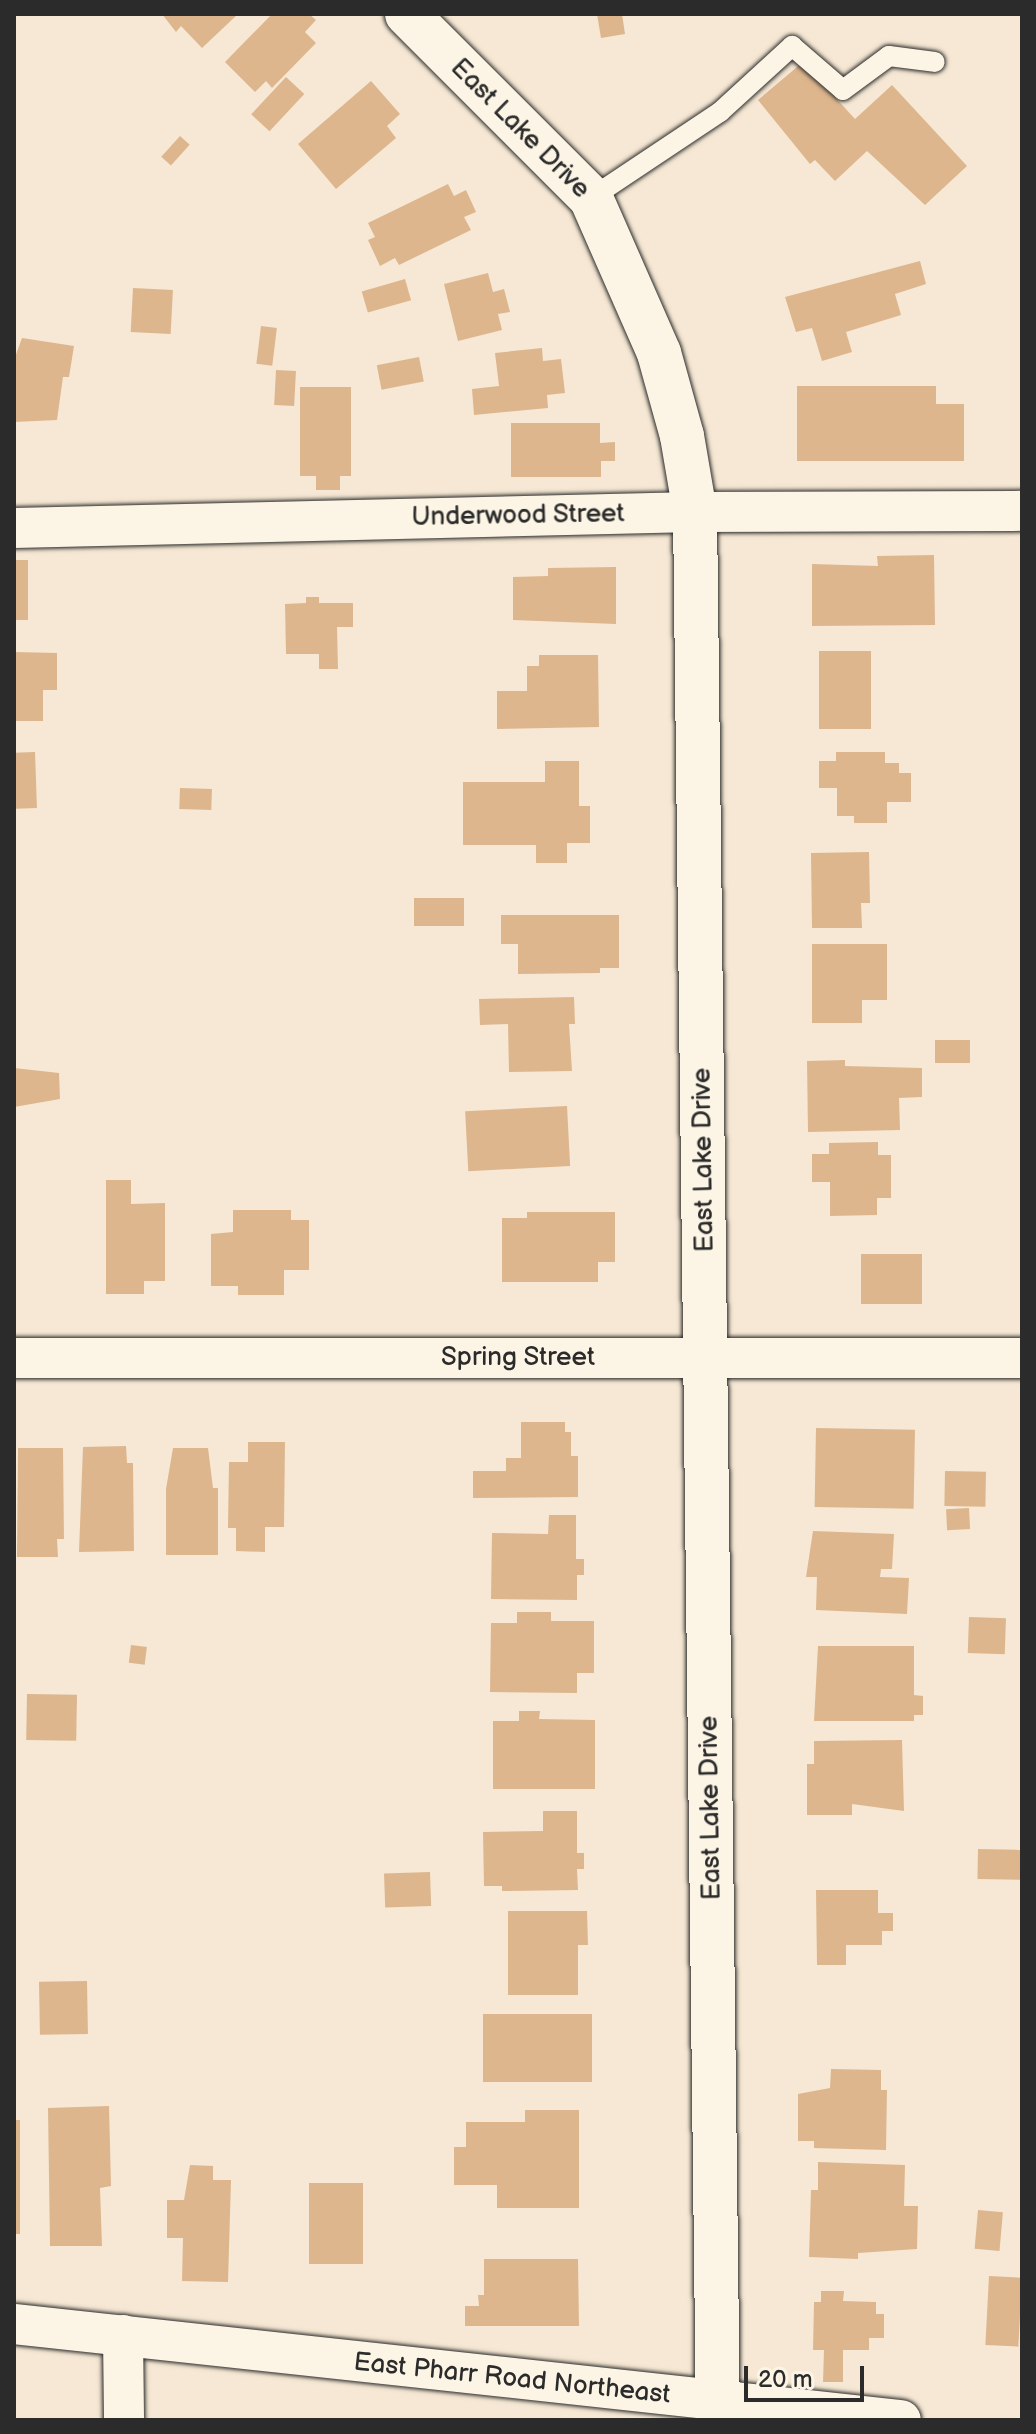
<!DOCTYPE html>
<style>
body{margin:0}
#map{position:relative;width:1036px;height:2434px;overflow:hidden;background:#f6e8d4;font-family:"Balsamiq Sans",sans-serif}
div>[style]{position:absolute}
.building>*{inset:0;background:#ddb68e;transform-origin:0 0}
.roads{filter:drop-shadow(0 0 2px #2b2b2b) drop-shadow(0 0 2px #2b2b2b)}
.lane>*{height:20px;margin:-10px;padding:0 10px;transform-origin:10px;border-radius:10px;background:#fcf5e5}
.street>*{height:40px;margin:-20px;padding:0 20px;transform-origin:20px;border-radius:20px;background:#fcf5e5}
.secondary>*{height:44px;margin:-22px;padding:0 22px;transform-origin:22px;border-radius:22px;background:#fcf5e5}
span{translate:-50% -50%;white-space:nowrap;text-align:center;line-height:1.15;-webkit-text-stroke:6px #fcf5e5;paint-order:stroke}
.street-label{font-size:26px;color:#2b2b2b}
.frame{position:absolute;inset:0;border:16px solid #2b2b2b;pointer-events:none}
.scale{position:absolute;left:744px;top:2366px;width:120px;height:36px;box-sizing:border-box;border:4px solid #2b2b2b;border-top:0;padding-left:10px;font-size:24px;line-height:28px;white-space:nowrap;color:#2b2b2b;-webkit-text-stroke:6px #fcf5e5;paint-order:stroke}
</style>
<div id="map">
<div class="building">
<div style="clip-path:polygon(162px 14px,238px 14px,202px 48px,181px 26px,176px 32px)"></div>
<div style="clip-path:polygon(272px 14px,309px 14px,316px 20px,305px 32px,316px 43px,272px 88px,266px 81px,255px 92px,225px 62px)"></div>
<div style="clip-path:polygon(597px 14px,622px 14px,625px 34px,601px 38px)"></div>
<div style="clip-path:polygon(803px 62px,855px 119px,892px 85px,967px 166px,925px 205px,867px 151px,835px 181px,815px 160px,810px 164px,758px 100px)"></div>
<div style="left:286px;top:77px;width:25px;height:51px;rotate:43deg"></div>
<div style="clip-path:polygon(371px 81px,400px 114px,387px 126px,396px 138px,336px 189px,298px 144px)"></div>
<div style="left:180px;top:136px;width:13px;height:28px;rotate:42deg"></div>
<div style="clip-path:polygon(448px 184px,454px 196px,466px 190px,476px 212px,464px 217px,471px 230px,399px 265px,395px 258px,380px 266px,368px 240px,375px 237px,368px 223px)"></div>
<div style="clip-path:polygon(920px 261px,926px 284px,895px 294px,901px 315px,846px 332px,852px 352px,822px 361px,812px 328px,796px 332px,785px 297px)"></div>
<div style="clip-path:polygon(488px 273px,493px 292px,504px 289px,510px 312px,498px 314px,502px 330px,458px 341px,444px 284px)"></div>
<div style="left:405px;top:279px;width:22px;height:45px;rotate:74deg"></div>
<div style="left:133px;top:288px;width:40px;height:44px;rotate:3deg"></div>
<div style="left:261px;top:326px;width:16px;height:38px;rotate:7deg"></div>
<div style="clip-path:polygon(22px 338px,74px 346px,69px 377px,63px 377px,57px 420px,14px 422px,14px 360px)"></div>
<div style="clip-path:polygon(542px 348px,543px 361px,561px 359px,565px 393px,547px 395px,548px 408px,474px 415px,472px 389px,499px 386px,495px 353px)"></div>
<div style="left:419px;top:357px;width:25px;height:43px;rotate:79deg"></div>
<div style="left:276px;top:370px;width:20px;height:35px;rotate:3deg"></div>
<div style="clip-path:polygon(797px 386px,936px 386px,936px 404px,964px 404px,964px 461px,797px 461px)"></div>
<div style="clip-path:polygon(300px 387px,351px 387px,351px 476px,340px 476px,340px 490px,316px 490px,316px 476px,300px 476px)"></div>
<div style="clip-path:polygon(511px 423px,600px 423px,600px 443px,615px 442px,615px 461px,601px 461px,601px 477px,511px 477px)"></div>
<div style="clip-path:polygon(934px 555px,935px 625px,812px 626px,812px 564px,878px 566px,877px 556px)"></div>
<div style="left:14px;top:560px;width:14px;height:60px"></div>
<div style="clip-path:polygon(616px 567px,616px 624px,513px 620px,513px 577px,548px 576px,548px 568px)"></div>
<div style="clip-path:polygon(306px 597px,319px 597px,319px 603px,353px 603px,353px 627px,337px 627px,338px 669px,319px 669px,319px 654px,286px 654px,285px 604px,306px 603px)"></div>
<div style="left:819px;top:651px;width:52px;height:78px"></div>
<div style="clip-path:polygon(14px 652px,57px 653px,57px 690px,43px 690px,43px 721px,14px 721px)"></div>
<div style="clip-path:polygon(539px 655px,598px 655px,599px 727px,497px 729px,497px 691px,527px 691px,527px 666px,539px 666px)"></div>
<div style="left:35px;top:752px;width:56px;height:21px;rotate:88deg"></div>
<div style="clip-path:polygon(836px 752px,885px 752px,885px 763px,899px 763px,899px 773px,911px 773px,911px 802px,887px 802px,887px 823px,854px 823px,854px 816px,837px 816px,837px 788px,819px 788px,819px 761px,836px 761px)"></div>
<div style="clip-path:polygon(545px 761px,579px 761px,579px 806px,590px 806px,590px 843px,567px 843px,567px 863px,536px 863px,536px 845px,463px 845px,463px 782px,545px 782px)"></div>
<div style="left:180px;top:788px;width:32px;height:21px;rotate:2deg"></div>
<div style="clip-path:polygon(869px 852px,870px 903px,861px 903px,862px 928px,812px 928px,811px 853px)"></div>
<div style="left:414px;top:898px;width:50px;height:28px"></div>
<div style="clip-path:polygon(501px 915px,619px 915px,619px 968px,600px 968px,600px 973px,518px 974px,518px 944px,501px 944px)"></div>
<div style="clip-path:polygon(812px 944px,887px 944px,887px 1000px,862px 1000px,862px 1023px,812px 1023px)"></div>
<div style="clip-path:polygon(574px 997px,575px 1024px,569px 1024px,572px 1071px,509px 1072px,508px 1024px,480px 1025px,479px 999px)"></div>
<div style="left:970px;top:1040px;width:23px;height:35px;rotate:90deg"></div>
<div style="clip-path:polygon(845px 1060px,845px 1066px,922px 1068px,922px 1097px,899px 1098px,900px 1130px,808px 1132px,807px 1061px)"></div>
<div style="clip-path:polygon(14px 1068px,59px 1073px,60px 1099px,14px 1107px)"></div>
<div style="left:567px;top:1106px;width:60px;height:102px;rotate:87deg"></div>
<div style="clip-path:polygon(878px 1142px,878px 1155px,891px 1155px,891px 1198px,877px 1198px,877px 1215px,830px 1216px,830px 1182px,812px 1182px,812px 1154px,829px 1154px,829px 1143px)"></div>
<div style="clip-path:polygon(106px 1180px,131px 1180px,131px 1204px,165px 1203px,165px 1281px,144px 1281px,144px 1294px,106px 1294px)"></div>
<div style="clip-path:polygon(233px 1210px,291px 1210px,291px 1220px,309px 1220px,309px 1270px,284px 1270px,284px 1295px,238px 1295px,238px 1286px,211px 1286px,211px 1234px,233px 1232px)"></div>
<div style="clip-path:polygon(527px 1212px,615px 1212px,615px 1262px,598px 1262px,598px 1282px,502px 1282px,502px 1218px,527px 1218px)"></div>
<div style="left:861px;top:1254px;width:61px;height:50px"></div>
<div style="clip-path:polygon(521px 1422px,565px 1422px,565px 1432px,571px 1432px,571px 1456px,578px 1456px,578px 1497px,473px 1498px,473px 1471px,506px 1471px,506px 1458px,521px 1458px)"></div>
<div style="left:816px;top:1428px;width:99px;height:79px;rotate:1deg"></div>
<div style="clip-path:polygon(248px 1442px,285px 1442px,284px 1527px,265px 1527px,265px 1552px,236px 1551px,236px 1528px,228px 1528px,229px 1462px,248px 1462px)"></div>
<div style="clip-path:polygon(126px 1446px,127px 1463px,133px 1463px,134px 1551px,79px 1552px,83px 1447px)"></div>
<div style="clip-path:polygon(18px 1448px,63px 1448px,64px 1539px,57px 1539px,58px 1557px,17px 1557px)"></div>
<div style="clip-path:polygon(173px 1448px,208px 1448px,213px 1488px,218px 1488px,218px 1555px,166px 1555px,166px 1489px)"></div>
<div style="left:945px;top:1471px;width:41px;height:35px;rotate:1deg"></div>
<div style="left:969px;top:1508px;width:21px;height:23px;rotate:87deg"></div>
<div style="clip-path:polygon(549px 1515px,576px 1515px,576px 1559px,584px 1559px,584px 1575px,577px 1575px,577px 1600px,491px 1599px,492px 1533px,548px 1534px)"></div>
<div style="clip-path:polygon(813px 1531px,894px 1534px,892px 1569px,881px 1569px,880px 1577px,909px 1578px,907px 1614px,816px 1610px,817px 1577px,806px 1577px)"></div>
<div style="clip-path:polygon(517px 1612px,551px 1612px,551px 1621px,594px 1621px,594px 1673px,577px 1673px,577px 1693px,490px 1692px,491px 1623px,517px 1623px)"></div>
<div style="left:969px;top:1617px;width:37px;height:36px;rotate:2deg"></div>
<div style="left:131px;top:1645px;width:16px;height:18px;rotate:7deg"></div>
<div style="clip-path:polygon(818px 1646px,914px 1646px,914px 1695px,923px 1696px,923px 1715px,914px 1715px,914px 1721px,814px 1721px)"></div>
<div style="left:27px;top:1694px;width:50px;height:46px;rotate:1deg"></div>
<div style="clip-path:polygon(519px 1711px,540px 1711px,539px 1719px,595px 1720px,595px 1789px,493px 1789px,493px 1721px,519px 1721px)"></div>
<div style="clip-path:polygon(902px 1740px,904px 1811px,852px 1804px,852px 1815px,807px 1815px,807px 1764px,814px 1764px,814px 1741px)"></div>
<div style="clip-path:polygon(543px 1811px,577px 1811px,577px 1853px,584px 1853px,584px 1869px,577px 1869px,578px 1890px,502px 1891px,502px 1886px,484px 1886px,483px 1832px,543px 1831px)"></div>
<div style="left:978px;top:1849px;width:44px;height:30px;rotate:1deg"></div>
<div style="left:430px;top:1872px;width:34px;height:46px;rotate:88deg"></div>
<div style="clip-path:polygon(816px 1890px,878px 1890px,878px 1913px,893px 1913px,893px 1931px,882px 1931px,882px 1945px,846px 1945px,846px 1965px,817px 1965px)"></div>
<div style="clip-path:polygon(508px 1911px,587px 1911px,588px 1945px,578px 1945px,578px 1995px,508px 1995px)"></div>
<div style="left:87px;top:1981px;width:53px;height:48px;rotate:89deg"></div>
<div style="left:483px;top:2014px;width:109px;height:68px"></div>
<div style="clip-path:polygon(831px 2069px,881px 2070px,881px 2090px,887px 2090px,886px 2150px,814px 2148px,814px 2141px,798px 2141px,798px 2094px,830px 2088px)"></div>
<div style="clip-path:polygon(109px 2106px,111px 2186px,100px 2188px,102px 2246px,50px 2246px,48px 2108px)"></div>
<div style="clip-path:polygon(525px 2110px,579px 2110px,579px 2208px,497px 2208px,497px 2185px,454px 2185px,454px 2147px,466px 2147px,466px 2122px,525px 2122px)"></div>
<div style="left:14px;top:2120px;width:6px;height:114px"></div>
<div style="clip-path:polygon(818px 2162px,905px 2165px,904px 2206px,918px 2206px,917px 2249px,858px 2253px,858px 2259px,809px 2257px,811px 2190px,818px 2190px)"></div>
<div style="clip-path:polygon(190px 2165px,213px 2166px,213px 2180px,231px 2180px,228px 2282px,182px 2281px,183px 2238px,167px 2238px,167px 2200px,184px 2200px)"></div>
<div style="left:309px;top:2183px;width:54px;height:81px"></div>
<div style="left:978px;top:2210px;width:25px;height:39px;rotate:5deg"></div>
<div style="clip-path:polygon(484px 2259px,578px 2259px,579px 2326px,465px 2326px,465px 2306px,479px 2306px,478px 2295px,484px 2295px)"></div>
<div style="left:989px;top:2276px;width:33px;height:69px;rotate:3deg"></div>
<div style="clip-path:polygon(821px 2291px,844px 2291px,843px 2301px,876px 2302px,876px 2314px,884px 2314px,884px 2338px,869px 2338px,869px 2350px,843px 2350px,843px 2382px,823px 2382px,824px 2350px,813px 2350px,814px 2302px,821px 2302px)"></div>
</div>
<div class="roads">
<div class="lane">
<div style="left:591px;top:198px;width:155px;rotate:-33.7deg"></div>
<div style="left:720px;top:112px;width:98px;rotate:-42.5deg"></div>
<div style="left:792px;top:46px;width:67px;rotate:40.8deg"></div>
<div style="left:843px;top:90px;width:57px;rotate:-36.5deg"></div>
<div style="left:889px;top:56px;width:46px;rotate:7.4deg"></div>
</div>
<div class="street">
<div style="left:14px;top:528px;width:681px;rotate:-1.35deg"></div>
<div style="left:695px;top:512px;width:327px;rotate:-0.2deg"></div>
<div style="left:14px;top:1358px;width:1008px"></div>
<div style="left:14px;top:2324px;width:892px;rotate:6.18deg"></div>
<div style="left:123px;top:2335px;width:85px;rotate:89.3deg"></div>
</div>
<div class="secondary">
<div style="left:407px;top:14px;width:260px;rotate:45deg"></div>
<div style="left:591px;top:198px;width:169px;rotate:66.3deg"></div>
<div style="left:659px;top:353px;width:86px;rotate:74.5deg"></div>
<div style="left:682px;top:436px;width:77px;rotate:80.3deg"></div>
<div style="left:695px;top:512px;width:1908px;rotate:89.31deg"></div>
</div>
</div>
<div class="street-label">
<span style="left:520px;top:129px;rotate:45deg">East Lake Drive</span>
<span style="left:518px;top:516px;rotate:-1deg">Underwood Street</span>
<span style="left:704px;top:1160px;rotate:-91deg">East Lake Drive</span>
<span style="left:518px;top:1358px">Spring Street</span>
<span style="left:711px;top:1808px;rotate:-91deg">East Lake Drive</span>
<span style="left:512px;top:2379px;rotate:6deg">East Pharr Road Northeast</span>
</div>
<div class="frame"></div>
<div class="scale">20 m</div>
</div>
